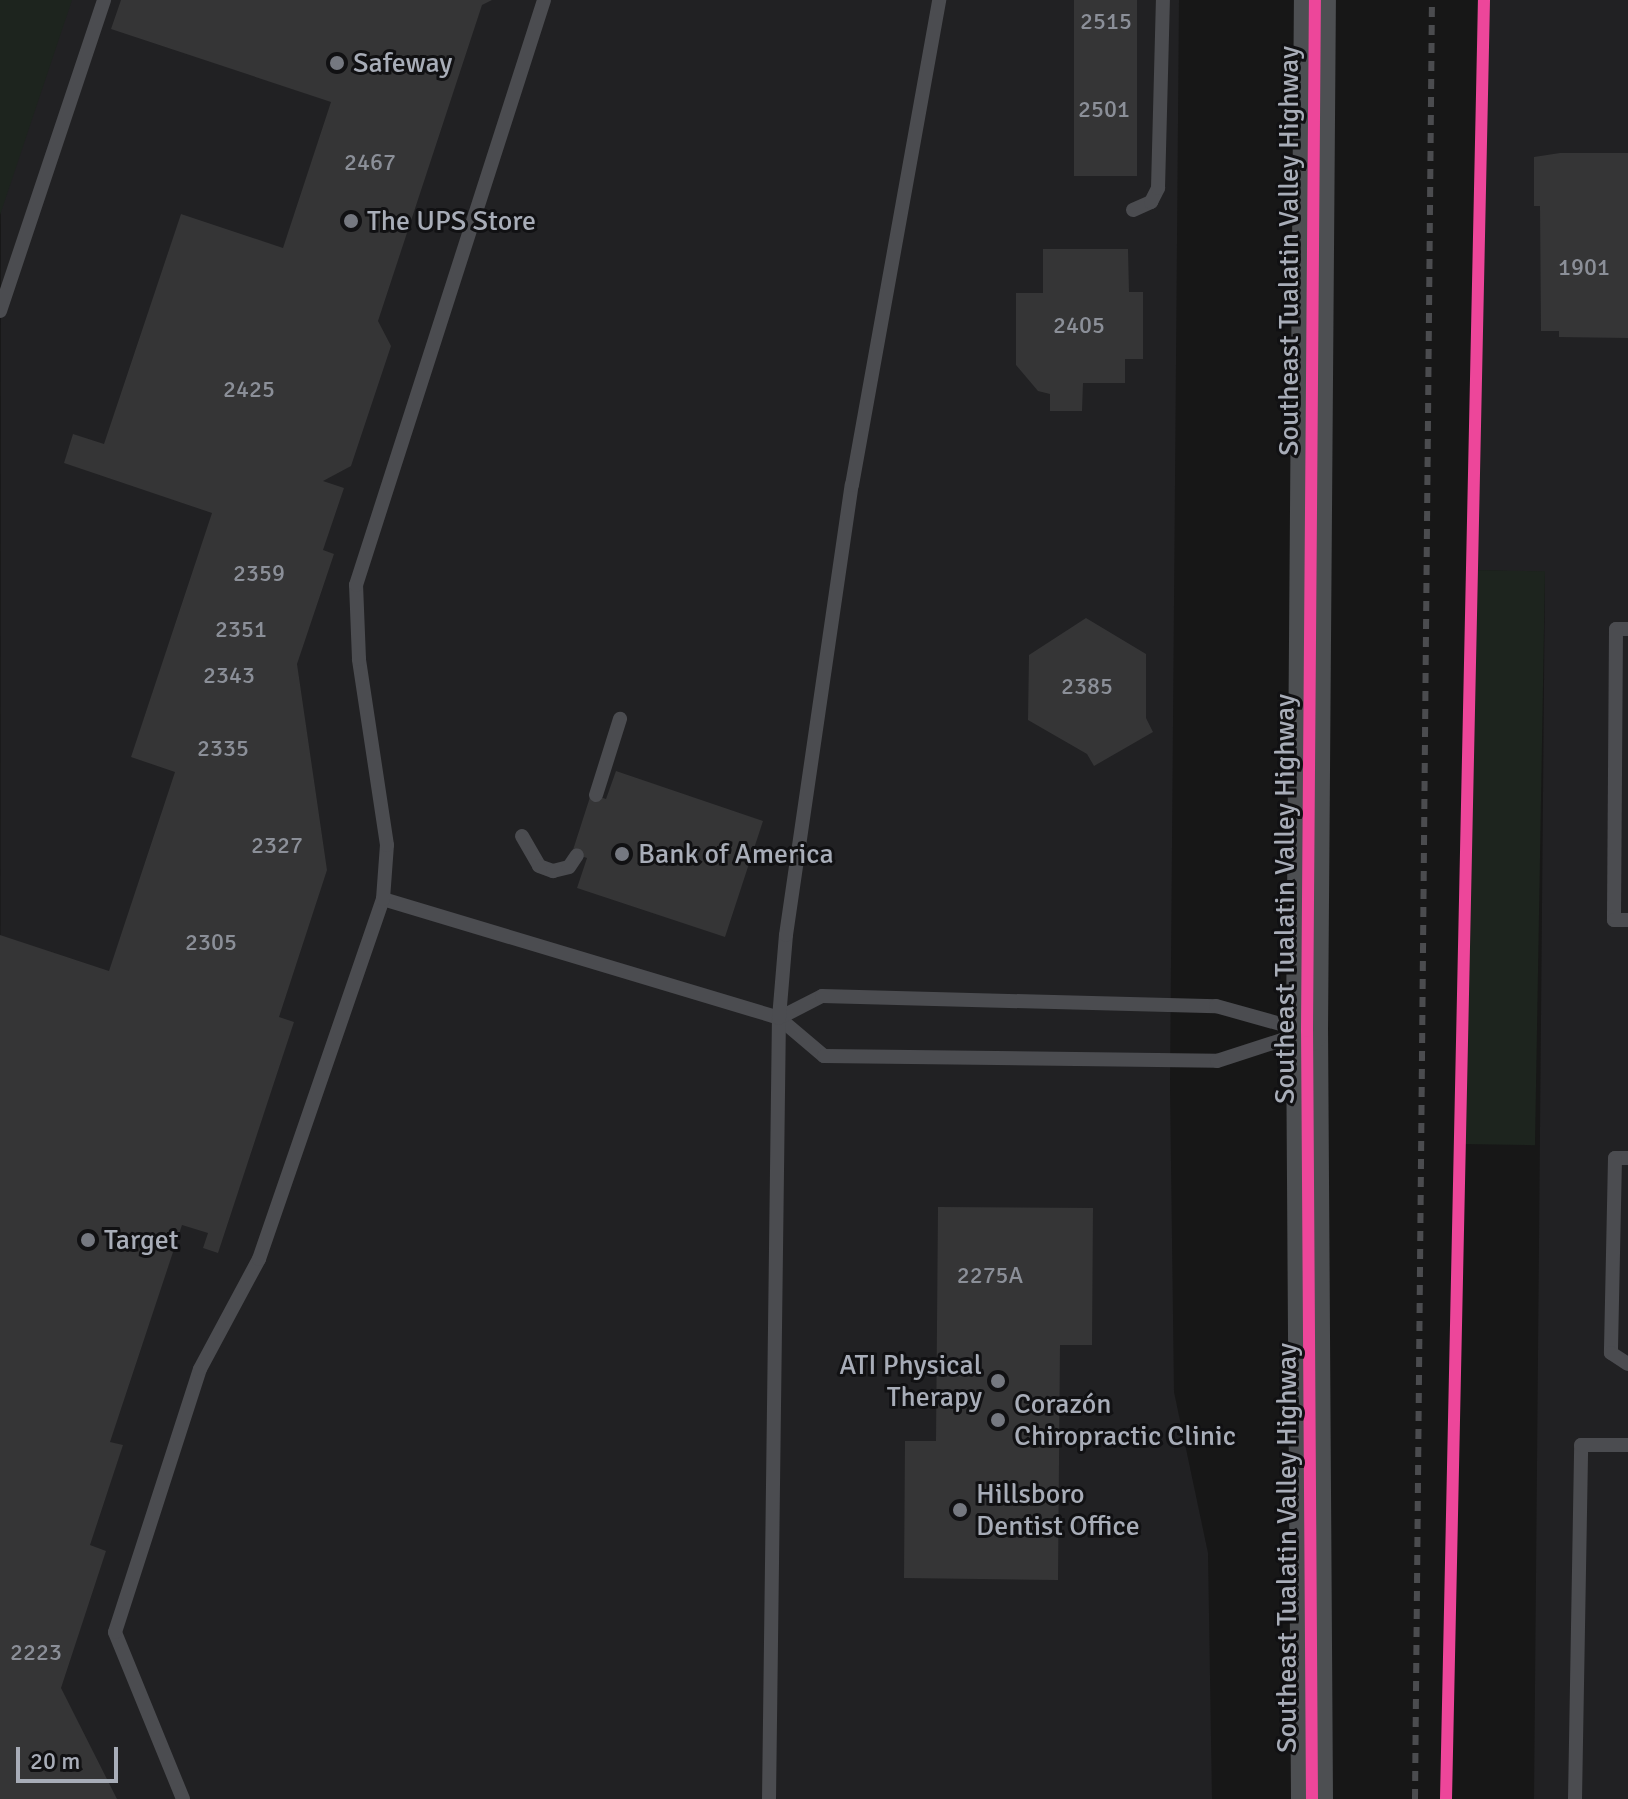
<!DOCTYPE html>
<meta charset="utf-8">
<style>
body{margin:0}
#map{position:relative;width:1628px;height:1799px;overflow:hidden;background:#171717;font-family:Signika,sans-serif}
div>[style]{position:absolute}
.built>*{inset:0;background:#212123}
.green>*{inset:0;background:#1d241e;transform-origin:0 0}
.building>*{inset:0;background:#353536;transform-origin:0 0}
.service>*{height:14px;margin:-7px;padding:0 7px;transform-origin:7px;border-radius:7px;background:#4b4c50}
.primary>*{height:42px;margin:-21px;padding:0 21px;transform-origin:21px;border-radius:21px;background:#4d4f52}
.rail>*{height:6px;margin-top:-3px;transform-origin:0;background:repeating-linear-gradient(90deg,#4b4c4f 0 10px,transparent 0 18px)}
.cycleway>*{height:12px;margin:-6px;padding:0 6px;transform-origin:6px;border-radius:6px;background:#ed469a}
.dots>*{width:22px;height:22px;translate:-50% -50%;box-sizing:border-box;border:4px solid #111113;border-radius:50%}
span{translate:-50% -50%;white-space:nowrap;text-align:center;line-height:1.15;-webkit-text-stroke:6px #111113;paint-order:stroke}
.number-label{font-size:24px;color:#8b8f98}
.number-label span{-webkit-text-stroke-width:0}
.poi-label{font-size:28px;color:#a8adb8}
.left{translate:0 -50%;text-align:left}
.right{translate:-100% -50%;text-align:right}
.street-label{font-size:28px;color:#a8adb8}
.scale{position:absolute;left:16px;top:1747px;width:102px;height:36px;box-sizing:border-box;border:4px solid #a8adb8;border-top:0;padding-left:10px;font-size:24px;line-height:28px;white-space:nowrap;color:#a8adb8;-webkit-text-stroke:6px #111113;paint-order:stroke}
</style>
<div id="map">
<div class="built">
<div style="clip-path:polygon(1px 0,1179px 0,1170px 1086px,1174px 1392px,1208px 1553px,1212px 1799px,0 1799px)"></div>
<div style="clip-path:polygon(1477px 0,1628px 0,1628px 1799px,1534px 1799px,1545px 572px,1472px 570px)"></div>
</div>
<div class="green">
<div style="clip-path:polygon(0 0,72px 0,0 215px)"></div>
<div style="left:1472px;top:570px;width:73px;height:574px;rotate:1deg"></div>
</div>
<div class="building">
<div style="clip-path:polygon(121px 0,492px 0,482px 5px,378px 321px,391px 346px,351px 466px,323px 481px,344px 488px,323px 550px,334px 554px,297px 664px,327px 870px,279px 1017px,294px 1022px,218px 1253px,203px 1248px,208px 1233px,182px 1225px,110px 1442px,123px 1445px,90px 1545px,106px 1551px,61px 1688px,117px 1799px,0 1799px,0 935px,109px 971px,175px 772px,131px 757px,212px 513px,64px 463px,73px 434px,104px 444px,181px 214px,283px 248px,331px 102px,111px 29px)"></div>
<div style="left:1074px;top:0;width:63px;height:176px"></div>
<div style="clip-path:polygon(1560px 153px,1628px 153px,1628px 338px,1559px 337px,1559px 331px,1541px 331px,1540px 206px,1534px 206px,1534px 157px)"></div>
<div style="clip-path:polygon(1043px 249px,1128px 249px,1129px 292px,1143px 292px,1143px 359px,1125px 359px,1125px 383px,1083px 383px,1082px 411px,1050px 411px,1050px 394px,1038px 391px,1016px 365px,1016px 293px,1043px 293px)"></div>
<div style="clip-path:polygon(1086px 618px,1146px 654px,1146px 718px,1153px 732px,1094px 766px,1087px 754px,1028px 720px,1029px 655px)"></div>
<div style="clip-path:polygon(616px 771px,763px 821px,725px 937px,577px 888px,587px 858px,572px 853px,591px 794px,606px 799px)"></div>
<div style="clip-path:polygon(938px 1207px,1093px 1208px,1092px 1345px,1060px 1345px,1058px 1580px,904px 1578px,905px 1441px,936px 1441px)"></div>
</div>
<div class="service">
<div style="left:1133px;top:210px;width:20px;rotate:-24deg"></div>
<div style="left:1151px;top:202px;width:16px;rotate:-63deg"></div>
<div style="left:1158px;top:188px;width:188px;rotate:-88.5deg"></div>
<div style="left:0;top:311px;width:328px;rotate:-71.5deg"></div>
<div style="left:1628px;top:629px;width:12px;rotate:180deg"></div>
<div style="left:1616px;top:629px;width:291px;rotate:90.4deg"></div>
<div style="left:1614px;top:920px;width:14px"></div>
<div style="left:596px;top:795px;width:80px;rotate:-72.5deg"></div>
<div style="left:522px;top:836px;width:34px;rotate:60deg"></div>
<div style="left:539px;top:866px;width:15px;rotate:20deg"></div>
<div style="left:553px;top:871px;width:16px;rotate:-14deg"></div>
<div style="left:569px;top:867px;width:14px;rotate:-56deg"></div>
<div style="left:383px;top:899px;width:413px;rotate:16.7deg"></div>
<div style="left:779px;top:1018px;width:59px;rotate:40.2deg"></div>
<div style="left:824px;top:1056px;width:393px;rotate:0.7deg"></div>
<div style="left:1217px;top:1061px;width:90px;rotate:-18deg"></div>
<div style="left:779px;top:1018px;width:48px;rotate:-27.1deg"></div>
<div style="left:822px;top:996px;width:394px;rotate:1.5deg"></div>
<div style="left:1216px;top:1006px;width:89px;rotate:15.6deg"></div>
<div style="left:1628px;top:1158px;width:13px;rotate:180deg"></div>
<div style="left:1615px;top:1158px;width:195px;rotate:91.2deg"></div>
<div style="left:1611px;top:1353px;width:20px;rotate:33deg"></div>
<div style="left:183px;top:1799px;width:180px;rotate:-112.2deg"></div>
<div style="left:115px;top:1632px;width:276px;rotate:-72.1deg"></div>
<div style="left:200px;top:1369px;width:125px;rotate:-61.8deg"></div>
<div style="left:259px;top:1259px;width:381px;rotate:-71deg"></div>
<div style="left:383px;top:899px;width:54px;rotate:-85.8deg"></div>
<div style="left:387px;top:845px;width:188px;rotate:-98.6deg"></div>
<div style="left:359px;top:659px;width:74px;rotate:-92.3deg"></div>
<div style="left:356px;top:585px;width:614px;rotate:-72.18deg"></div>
<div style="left:769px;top:1799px;width:781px;rotate:-89.27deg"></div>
<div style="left:779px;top:1018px;width:83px;rotate:-85.2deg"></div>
<div style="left:786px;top:935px;width:455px;rotate:-81.7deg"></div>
<div style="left:852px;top:485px;width:493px;rotate:-79.8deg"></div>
<div style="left:1575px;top:1799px;width:354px;rotate:-89deg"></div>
<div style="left:1581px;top:1445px;width:47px"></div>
</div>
<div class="primary">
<div style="left:1312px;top:1799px;width:768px;rotate:-90.37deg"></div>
<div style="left:1307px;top:1031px;width:1031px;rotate:-89.56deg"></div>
</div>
<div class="rail">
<div style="left:1415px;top:1799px;width:1799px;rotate:-89.46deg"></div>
</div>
<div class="cycleway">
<div style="left:1312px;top:1799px;width:768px;rotate:-90.37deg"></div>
<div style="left:1307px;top:1031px;width:1031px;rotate:-89.56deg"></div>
<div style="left:1446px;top:1799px;width:1799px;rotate:-88.79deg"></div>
</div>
<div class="dots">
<div style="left:337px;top:63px;background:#757880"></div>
<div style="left:351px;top:221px;background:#757880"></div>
<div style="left:622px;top:854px;background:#757880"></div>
<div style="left:88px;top:1240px;background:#757880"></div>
<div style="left:998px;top:1381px;background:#757880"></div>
<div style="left:998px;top:1420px;background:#757880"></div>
<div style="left:960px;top:1510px;background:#757880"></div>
</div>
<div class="number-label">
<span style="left:1106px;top:22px">2515</span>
<span style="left:1104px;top:110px">2501</span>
<span style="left:370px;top:163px">2467</span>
<span style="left:1584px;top:268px">1901</span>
<span style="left:1079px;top:326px">2405</span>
<span style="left:249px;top:390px">2425</span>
<span style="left:259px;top:574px">2359</span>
<span style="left:241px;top:630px">2351</span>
<span style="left:229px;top:676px">2343</span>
<span style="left:1087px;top:687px">2385</span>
<span style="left:223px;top:749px">2335</span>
<span style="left:277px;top:846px">2327</span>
<span style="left:211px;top:943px">2305</span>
<span style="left:990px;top:1276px">2275A</span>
<span style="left:36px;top:1653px">2223</span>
</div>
<div class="poi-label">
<span class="left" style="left:353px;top:63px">Safeway</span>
<span class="left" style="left:367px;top:221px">The UPS Store</span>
<span class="left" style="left:638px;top:854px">Bank of America</span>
<span class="left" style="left:104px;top:1240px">Target</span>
<span class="right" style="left:982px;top:1381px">ATI Physical<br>Therapy</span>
<span class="left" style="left:1014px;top:1420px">Corazón<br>Chiropractic Clinic</span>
<span class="left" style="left:976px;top:1510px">Hillsboro<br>Dentist Office</span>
</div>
<div class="street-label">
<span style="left:1289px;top:251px;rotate:-90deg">Southeast Tualatin Valley Highway</span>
<span style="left:1285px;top:899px;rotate:-90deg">Southeast Tualatin Valley Highway</span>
<span style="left:1287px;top:1548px;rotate:-90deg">Southeast Tualatin Valley Highway</span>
</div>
<div class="scale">20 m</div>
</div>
